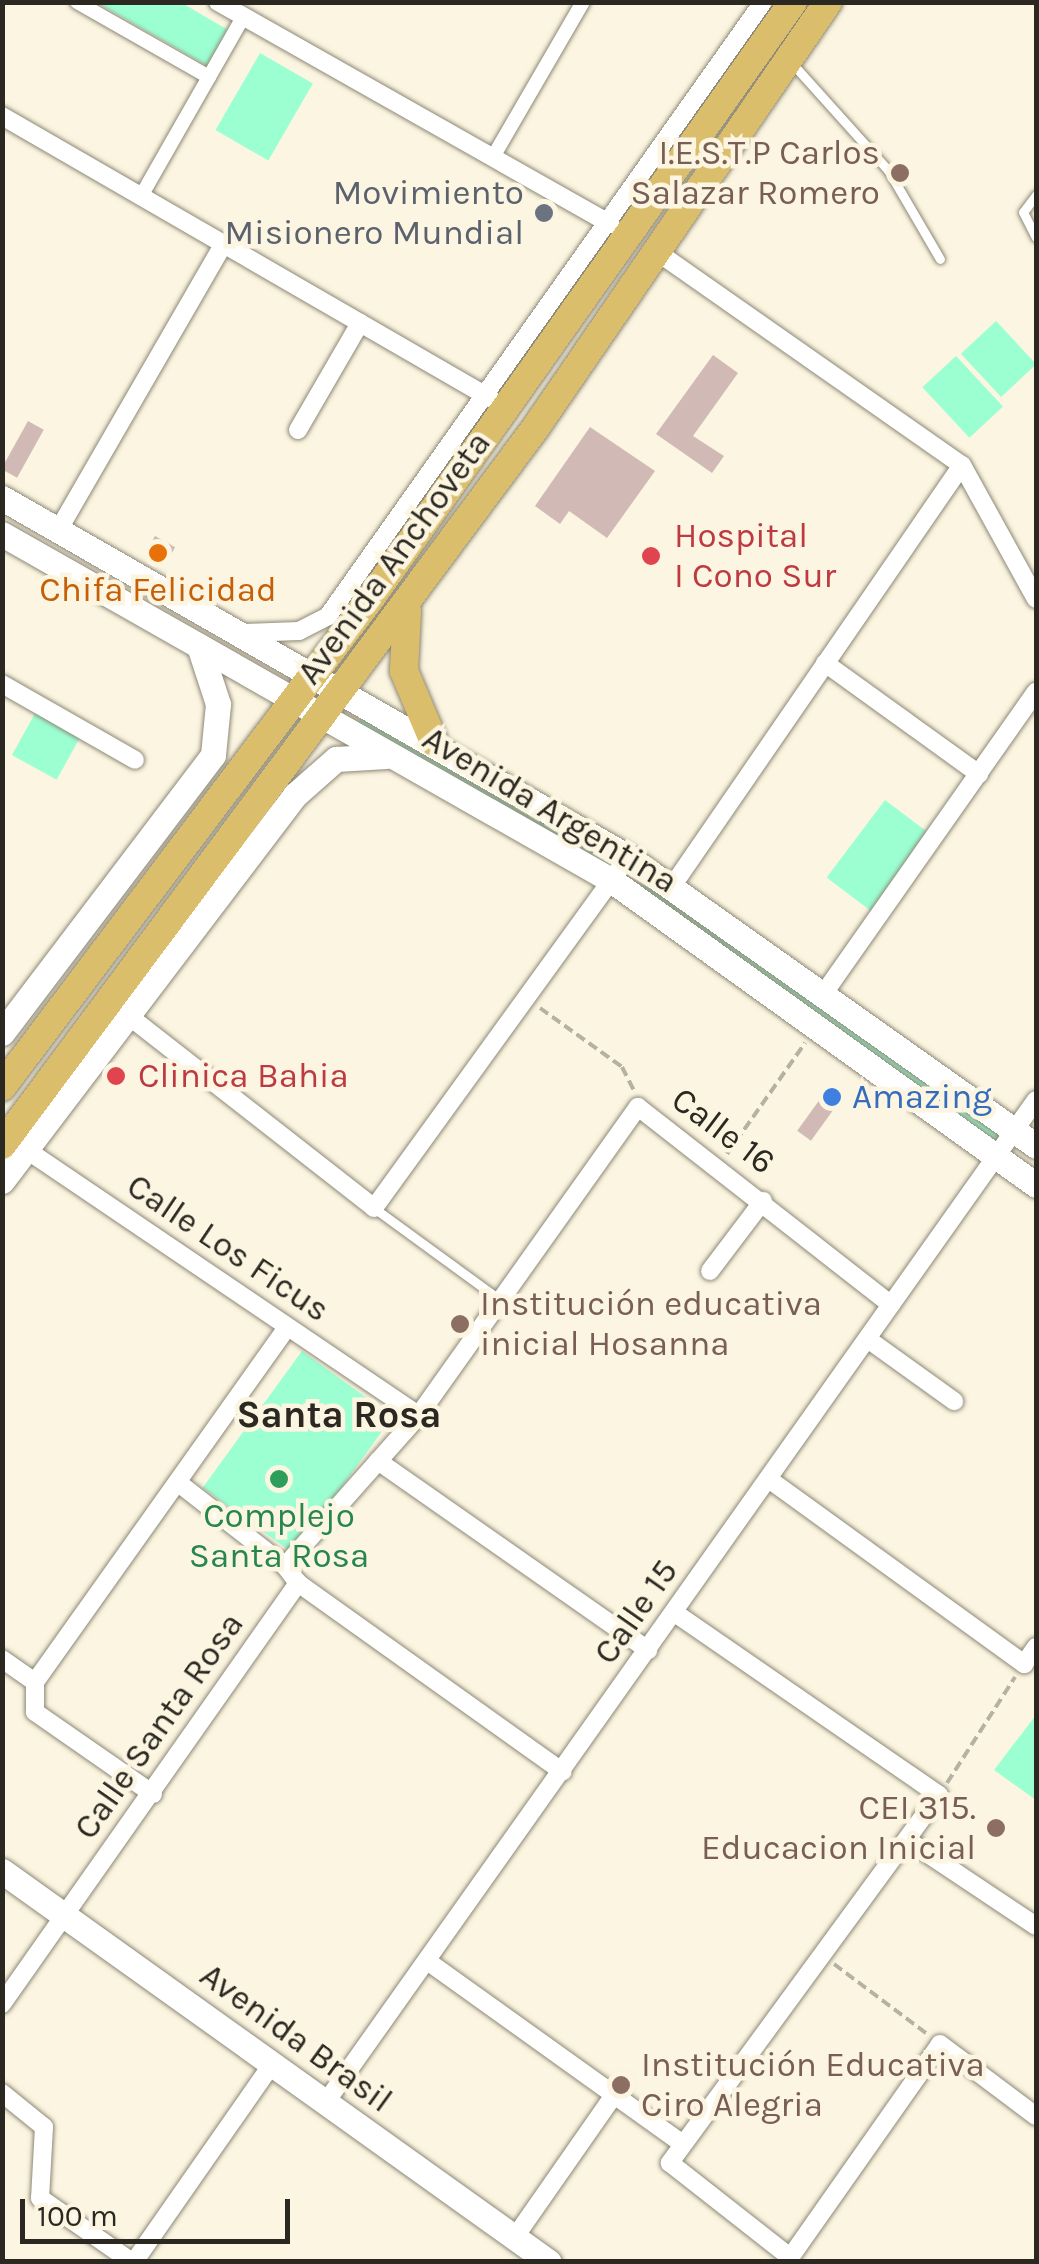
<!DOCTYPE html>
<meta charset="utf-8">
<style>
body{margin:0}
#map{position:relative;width:1039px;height:2264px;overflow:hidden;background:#fbf5e1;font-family:Karla,sans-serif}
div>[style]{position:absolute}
.green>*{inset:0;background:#9cffd2;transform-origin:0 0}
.building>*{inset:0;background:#d1bab6;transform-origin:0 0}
.path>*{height:4px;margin-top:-2px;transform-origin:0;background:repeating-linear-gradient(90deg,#b6b2a2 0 10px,transparent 0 15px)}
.roads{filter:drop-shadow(0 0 2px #8d8876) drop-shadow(0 0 2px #8d8876)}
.service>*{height:9px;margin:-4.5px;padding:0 4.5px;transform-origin:4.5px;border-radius:4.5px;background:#fff}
.pedestrian>*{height:14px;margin:-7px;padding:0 7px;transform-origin:7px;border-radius:7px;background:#fff}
.minor>*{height:18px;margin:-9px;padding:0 9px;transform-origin:9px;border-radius:9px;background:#fff}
.secondary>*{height:25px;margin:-12.5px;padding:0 12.5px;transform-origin:12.5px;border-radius:12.5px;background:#fff}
.primary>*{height:28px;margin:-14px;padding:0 14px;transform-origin:14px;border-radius:14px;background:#dbbe6c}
.dots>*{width:28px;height:28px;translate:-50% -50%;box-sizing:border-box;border:5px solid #fbf5e1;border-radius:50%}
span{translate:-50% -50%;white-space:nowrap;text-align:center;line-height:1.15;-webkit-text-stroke:9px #fbf5e1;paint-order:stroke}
.education-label{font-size:35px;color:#785e54}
.right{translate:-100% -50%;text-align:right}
.left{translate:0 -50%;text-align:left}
.worship-label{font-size:35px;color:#5b616d}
.health-label{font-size:35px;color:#be3a42}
.street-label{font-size:35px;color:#2a2821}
.food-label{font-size:35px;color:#c56008}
.shop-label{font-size:35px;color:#366cbe}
.leisure-label{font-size:35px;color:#27864d}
.neighbourhood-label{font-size:38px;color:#2a2821;font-weight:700}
.frame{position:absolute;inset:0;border:5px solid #2a2821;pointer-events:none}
.scale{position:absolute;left:20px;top:2199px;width:270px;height:45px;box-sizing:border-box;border:5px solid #2a2821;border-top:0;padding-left:12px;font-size:30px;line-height:35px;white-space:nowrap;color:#2a2821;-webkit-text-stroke:8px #fbf5e1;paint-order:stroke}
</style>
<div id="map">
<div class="green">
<div style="clip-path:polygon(97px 3px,182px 3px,228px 30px,209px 67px)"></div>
<div style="left:260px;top:53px;width:61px;height:89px;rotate:30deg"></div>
<div style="left:996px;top:321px;width:59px;height:48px;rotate:47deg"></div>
<div style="left:956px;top:356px;width:69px;height:46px;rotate:47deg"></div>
<div style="left:43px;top:699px;width:51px;height:64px;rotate:29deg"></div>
<div style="left:364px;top:713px;width:297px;height:20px;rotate:30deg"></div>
<div style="left:885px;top:800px;width:56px;height:97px;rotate:37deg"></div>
<div style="left:644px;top:883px;width:443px;height:11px;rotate:35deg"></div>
<div style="left:302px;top:1351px;width:112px;height:169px;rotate:36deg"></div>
<div style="clip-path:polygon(1036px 1715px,1036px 1800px,994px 1770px)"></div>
</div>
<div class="building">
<div style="clip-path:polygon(713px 355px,738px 373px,693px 436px,724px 456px,712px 473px,656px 434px)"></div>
<div style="left:28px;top:421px;width:18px;height:55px;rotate:29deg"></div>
<div style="clip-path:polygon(590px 427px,655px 471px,607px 538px,569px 511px,560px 524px,535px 506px)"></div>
<div style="left:155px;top:536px;width:23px;height:17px;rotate:29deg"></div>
<div style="left:826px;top:1091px;width:17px;height:49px;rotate:36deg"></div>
</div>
<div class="path">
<div style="left:540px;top:1008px;width:101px;rotate:35.7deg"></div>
<div style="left:622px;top:1067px;width:29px;rotate:63deg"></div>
<div style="left:727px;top:1154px;width:136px;rotate:-54.9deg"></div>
<div style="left:947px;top:1783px;width:126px;rotate:-57.3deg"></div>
<div style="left:834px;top:1964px;width:115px;rotate:36.9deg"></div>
</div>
<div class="roads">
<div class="service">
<div style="left:791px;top:62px;width:145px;rotate:48.1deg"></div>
<div style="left:888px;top:170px;width:103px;rotate:59.7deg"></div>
<div style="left:1036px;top:195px;width:21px;rotate:127deg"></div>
<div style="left:1023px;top:212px;width:28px;rotate:63deg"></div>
<div style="left:374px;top:1208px;width:156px;rotate:36.1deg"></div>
</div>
<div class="pedestrian">
<div style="left:77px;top:2px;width:152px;rotate:29.6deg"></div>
<div style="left:493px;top:157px;width:179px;rotate:-59.9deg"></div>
<div style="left:140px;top:198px;width:210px;rotate:-60.3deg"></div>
</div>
<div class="minor">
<div style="left:218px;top:2px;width:451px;rotate:29.5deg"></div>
<div style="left:2px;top:116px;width:564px;rotate:30.02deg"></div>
<div style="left:653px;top:249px;width:377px;rotate:35deg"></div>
<div style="left:962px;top:465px;width:153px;rotate:61.1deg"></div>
<div style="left:298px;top:430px;width:124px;rotate:-59.9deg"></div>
<div style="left:59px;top:529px;width:328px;rotate:-60deg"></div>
<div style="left:245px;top:633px;width:54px;rotate:-2.1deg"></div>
<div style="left:299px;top:631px;width:33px;rotate:-27deg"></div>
<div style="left:328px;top:616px;width:752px;rotate:-54.68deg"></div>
<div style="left:825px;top:663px;width:190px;rotate:35.8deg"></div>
<div style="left:2px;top:684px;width:153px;rotate:29.7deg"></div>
<div style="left:671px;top:888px;width:513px;rotate:-55.47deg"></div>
<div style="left:822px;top:996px;width:372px;rotate:-54.9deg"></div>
<div style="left:121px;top:1010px;width:321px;rotate:38deg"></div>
<div style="left:374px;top:1208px;width:433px;rotate:-54.1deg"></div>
<div style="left:18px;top:1144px;width:484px;rotate:34.1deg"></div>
<div style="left:710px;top:1271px;width:88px;rotate:-52.9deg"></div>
<div style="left:869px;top:1340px;width:105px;rotate:35.7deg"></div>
<div style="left:378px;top:1461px;width:330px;rotate:35deg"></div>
<div style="left:770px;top:1480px;width:314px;rotate:35.9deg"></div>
<div style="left:1024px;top:1664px;width:21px;rotate:-55deg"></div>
<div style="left:181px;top:1485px;width:132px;rotate:37.9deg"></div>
<div style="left:298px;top:1583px;width:325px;rotate:35.5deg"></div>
<div style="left:675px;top:1613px;width:321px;rotate:34.6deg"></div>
<div style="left:939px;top:1795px;width:456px;rotate:126.2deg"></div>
<div style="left:670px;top:2163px;width:152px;rotate:38.1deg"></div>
<div style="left:2px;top:1659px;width:40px;rotate:34.9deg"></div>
<div style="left:153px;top:1794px;width:144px;rotate:-145.2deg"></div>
<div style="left:35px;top:1712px;width:30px;rotate:-90deg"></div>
<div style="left:35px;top:1682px;width:435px;rotate:-54.6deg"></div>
<div style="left:907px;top:1840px;width:155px;rotate:33.7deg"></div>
<div style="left:430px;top:1963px;width:309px;rotate:35.6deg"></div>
<div style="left:2px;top:2004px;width:515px;rotate:-54.89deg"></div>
<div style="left:298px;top:1583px;width:21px;rotate:-127deg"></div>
<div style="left:285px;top:1566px;width:202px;rotate:-48.4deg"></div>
<div style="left:419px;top:1415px;width:378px;rotate:-54.6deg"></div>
<div style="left:638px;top:1107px;width:321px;rotate:38deg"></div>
<div style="left:2px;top:2093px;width:54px;rotate:39deg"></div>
<div style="left:44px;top:2127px;width:71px;rotate:93.2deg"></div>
<div style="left:40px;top:2198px;width:112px;rotate:34.8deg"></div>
<div style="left:326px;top:2102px;width:1228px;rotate:-54.68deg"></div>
<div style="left:515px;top:2237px;width:185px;rotate:-55.1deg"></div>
<div style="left:134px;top:2262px;width:243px;rotate:-55.1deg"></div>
<div style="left:787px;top:2262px;width:266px;rotate:-54.9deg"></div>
<div style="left:940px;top:2044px;width:120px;rotate:36.9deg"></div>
</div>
<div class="secondary">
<div style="left:2px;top:498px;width:722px;rotate:29.83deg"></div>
<div style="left:628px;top:857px;width:500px;rotate:35.3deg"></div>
<div style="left:2px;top:534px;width:700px;rotate:29.6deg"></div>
<div style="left:611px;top:880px;width:523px;rotate:35.67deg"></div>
<div style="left:2px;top:1033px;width:349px;rotate:-52.8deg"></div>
<div style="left:213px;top:755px;width:51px;rotate:-84.4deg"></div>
<div style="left:218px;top:704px;width:61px;rotate:-108.1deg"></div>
<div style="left:2px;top:1181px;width:485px;rotate:-52.8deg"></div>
<div style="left:295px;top:795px;width:55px;rotate:-41.3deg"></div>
<div style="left:336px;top:759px;width:50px;rotate:-3.4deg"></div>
<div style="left:2px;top:1871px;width:672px;rotate:35.56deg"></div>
</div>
<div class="primary">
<div style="left:407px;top:611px;width:60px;rotate:92.9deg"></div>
<div style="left:404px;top:671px;width:77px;rotate:67.1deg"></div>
<div style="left:2px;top:1087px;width:613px;rotate:-52.96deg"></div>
<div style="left:371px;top:598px;width:730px;rotate:-54.7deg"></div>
<div style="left:2px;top:1145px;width:891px;rotate:-53.35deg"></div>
<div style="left:534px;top:430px;width:519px;rotate:-55.51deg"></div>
</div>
</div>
<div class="dots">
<div style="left:900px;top:173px;background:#8d6e63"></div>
<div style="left:544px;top:213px;background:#6b7280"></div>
<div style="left:158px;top:553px;background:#e8710a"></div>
<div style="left:651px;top:556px;background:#e0444e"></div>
<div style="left:116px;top:1076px;background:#e0444e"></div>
<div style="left:832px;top:1097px;background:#3f7fe0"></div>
<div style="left:460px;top:1324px;background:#8d6e63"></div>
<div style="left:279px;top:1479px;background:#2e9e5b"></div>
<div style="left:996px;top:1828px;background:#8d6e63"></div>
<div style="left:621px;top:2085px;background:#8d6e63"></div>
</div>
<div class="education-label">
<span class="right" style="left:880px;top:173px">I.E.S.T.P Carlos<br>Salazar Romero</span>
<span class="left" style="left:480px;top:1324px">Institución educativa<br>inicial Hosanna</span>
<span class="right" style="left:976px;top:1828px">CEI 315.<br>Educacion Inicial</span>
<span class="left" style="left:641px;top:2085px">Institución Educativa<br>Ciro Alegria</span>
</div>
<div class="worship-label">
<span class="right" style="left:524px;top:213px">Movimiento<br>Misionero Mundial</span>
</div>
<div class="health-label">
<span class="left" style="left:674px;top:556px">Hospital<br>I Cono Sur</span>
<span class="left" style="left:138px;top:1076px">Clinica Bahia</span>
</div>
<div class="street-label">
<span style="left:394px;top:558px;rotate:-54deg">Avenida Anchoveta</span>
<span style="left:550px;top:810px;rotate:31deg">Avenida Argentina</span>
<span style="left:723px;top:1131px;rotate:37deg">Calle 16</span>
<span style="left:228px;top:1248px;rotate:34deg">Calle Los Ficus</span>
<span style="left:636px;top:1612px;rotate:-55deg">Calle 15</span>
<span style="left:159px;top:1726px;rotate:-55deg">Calle Santa Rosa</span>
<span style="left:296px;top:2038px;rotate:36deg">Avenida Brasil</span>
</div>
<div class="food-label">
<span style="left:158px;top:590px">Chifa Felicidad</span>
</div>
<div class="shop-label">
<span class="left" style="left:852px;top:1097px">Amazing</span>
</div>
<div class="leisure-label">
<span style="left:279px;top:1536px">Complejo<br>Santa Rosa</span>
</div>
<div class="neighbourhood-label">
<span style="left:339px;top:1415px">Santa Rosa</span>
</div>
<div class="frame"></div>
<div class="scale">100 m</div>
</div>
